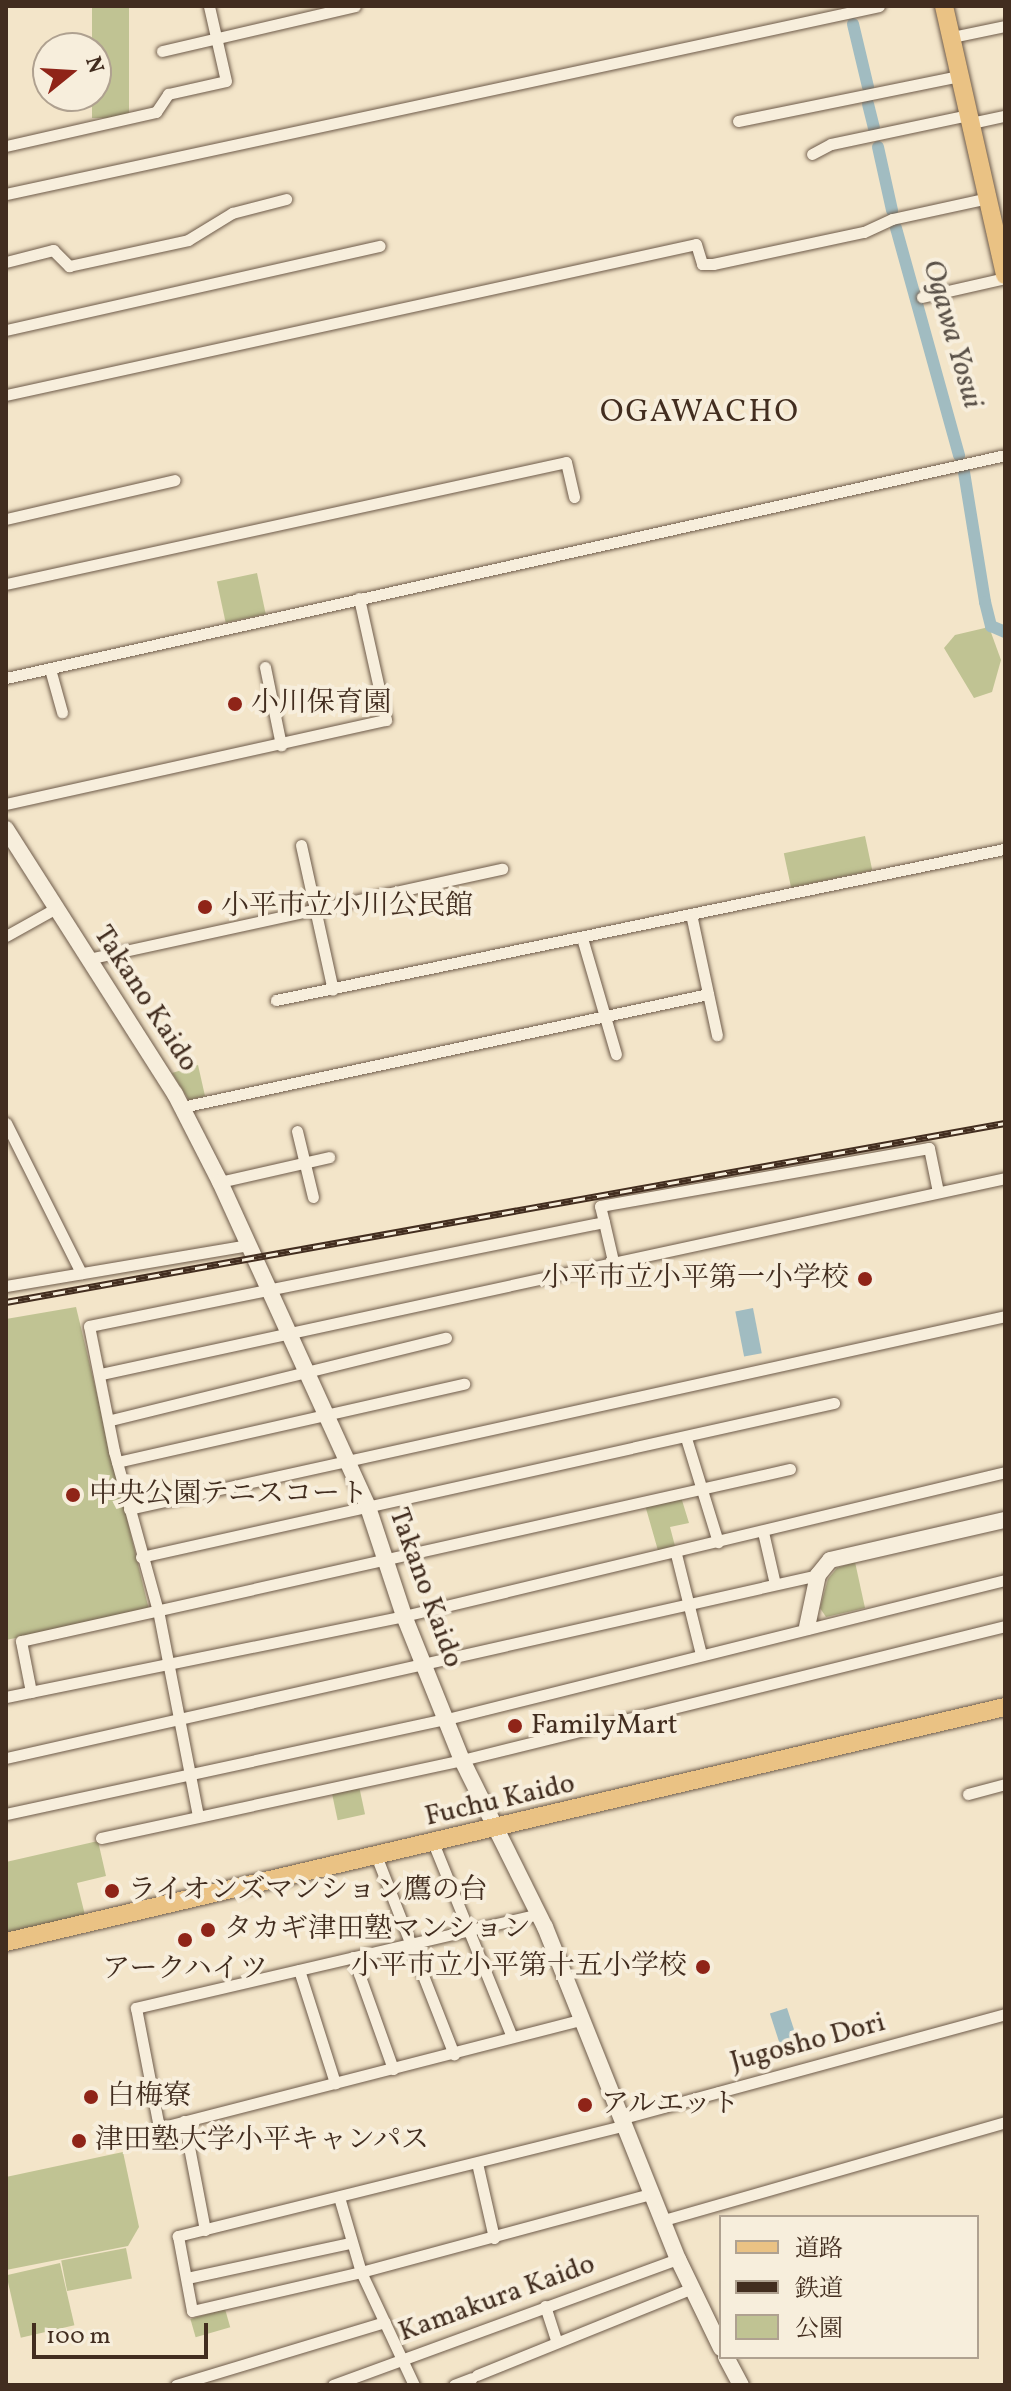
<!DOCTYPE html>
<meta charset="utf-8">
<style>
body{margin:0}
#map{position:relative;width:1011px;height:2391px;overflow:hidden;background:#f3e5c9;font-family:Vollkorn,"Noto Serif JP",serif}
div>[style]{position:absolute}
.green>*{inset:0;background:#c0c393;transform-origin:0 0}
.water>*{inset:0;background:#a1bcc1;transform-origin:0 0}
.canal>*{height:12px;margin:-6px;padding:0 6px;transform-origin:6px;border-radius:6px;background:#a1bcc1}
.roads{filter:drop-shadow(0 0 2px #6e5b4a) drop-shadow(0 0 2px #6e5b4a)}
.street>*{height:11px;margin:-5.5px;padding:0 5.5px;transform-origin:5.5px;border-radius:5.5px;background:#f7eedc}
.secondary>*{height:16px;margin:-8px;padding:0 8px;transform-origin:8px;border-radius:8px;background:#f7eedc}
.primary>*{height:18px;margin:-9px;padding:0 9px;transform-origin:9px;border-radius:9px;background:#eac284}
.rail>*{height:7px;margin-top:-3.5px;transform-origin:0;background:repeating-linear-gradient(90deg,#f7eedc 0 12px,#422d1f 0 24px);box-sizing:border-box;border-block:2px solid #422d1f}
.dots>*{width:22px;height:22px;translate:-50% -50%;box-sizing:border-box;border:4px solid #f7eedc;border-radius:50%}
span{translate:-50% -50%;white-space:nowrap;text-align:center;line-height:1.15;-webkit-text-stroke:8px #f7eedc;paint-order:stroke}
.poi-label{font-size:28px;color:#422d1f}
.left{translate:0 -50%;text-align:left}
.right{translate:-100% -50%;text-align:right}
.street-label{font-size:28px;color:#422d1f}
.water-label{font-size:30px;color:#5a5148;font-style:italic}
.quarter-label{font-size:32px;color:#422d1f;letter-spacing:2px}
.frame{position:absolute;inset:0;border:8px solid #422d1f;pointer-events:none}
.legend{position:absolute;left:719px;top:2215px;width:260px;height:144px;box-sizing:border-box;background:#f7eedc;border:2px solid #afa190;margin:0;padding:10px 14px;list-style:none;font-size:24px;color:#422d1f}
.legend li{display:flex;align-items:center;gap:16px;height:40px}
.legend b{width:40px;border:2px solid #afa190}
.north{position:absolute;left:32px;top:32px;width:80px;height:80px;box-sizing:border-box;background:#f7eedc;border:2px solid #afa190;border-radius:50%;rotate:72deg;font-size:22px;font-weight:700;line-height:32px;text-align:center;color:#422d1f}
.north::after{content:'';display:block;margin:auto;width:28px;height:36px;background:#8f2418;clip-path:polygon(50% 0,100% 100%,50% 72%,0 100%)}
.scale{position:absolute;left:32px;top:2323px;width:176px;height:36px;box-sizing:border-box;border:4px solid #422d1f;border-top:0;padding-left:10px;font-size:24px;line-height:28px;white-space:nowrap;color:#422d1f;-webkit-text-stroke:6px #f7eedc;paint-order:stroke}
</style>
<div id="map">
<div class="green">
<div style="left:92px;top:6px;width:37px;height:112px"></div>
<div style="left:257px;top:573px;width:42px;height:41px;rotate:78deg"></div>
<div style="clip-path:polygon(989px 627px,1001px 660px,992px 692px,974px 698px,944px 648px,955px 635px)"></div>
<div style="left:865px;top:836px;width:35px;height:83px;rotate:78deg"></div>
<div style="clip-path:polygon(198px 1065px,205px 1096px,189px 1100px,172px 1073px)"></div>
<div style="clip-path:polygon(76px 1307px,149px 1610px,6px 1640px,6px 1319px)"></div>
<div style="clip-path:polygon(681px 1497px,689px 1523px,670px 1527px,675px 1546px,659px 1554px,645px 1505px)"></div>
<div style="clip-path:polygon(855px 1562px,865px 1608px,826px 1617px,820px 1608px,828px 1579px,837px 1568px)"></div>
<div style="left:359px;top:1786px;width:29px;height:28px;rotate:78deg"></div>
<div style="clip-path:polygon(98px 1841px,106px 1876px,77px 1883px,85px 1915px,6px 1933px,6px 1862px)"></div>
<div style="clip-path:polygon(123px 2152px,139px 2227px,128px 2246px,6px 2270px,6px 2177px)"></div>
<div style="left:126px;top:2248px;width:31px;height:66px;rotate:79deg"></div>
<div style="left:60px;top:2263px;width:64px;height:55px;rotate:77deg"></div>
<div style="left:225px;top:2309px;width:19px;height:36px;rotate:74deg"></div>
</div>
<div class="water">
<div style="left:753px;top:1308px;width:46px;height:18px;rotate:79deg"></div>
<div style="left:787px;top:2008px;width:45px;height:18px;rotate:72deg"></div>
</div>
<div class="canal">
<div style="left:853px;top:24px;width:65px;rotate:76.6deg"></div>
<div style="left:868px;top:104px;width:25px;rotate:76deg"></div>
<div style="left:878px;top:147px;width:65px;rotate:77.5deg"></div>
<div style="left:896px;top:228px;width:236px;rotate:74.5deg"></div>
<div style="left:964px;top:472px;width:132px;rotate:80.8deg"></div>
<div style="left:985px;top:602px;width:25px;rotate:76deg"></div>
<div style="left:991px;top:626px;width:15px;rotate:23deg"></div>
</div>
<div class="roads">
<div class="street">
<div style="left:952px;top:37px;width:54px;rotate:-11.7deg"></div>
<div style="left:162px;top:51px;width:198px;rotate:-13.1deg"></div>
<div style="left:738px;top:121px;width:227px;rotate:-11.5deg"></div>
<div style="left:971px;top:123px;width:35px;rotate:-12deg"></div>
<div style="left:6px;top:146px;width:154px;rotate:-12.8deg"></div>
<div style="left:156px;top:112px;width:22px;rotate:-56deg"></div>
<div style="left:168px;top:94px;width:59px;rotate:-12.6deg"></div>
<div style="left:226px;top:81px;width:77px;rotate:-102.8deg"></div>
<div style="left:812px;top:154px;width:21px;rotate:-28deg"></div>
<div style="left:831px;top:144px;width:141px;rotate:-11.9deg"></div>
<div style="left:6px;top:194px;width:893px;rotate:-12.15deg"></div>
<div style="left:6px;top:262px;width:49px;rotate:-14.3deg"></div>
<div style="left:53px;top:250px;width:23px;rotate:45deg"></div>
<div style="left:69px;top:266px;width:122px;rotate:-12.3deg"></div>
<div style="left:188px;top:240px;width:52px;rotate:-31.5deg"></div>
<div style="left:232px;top:213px;width:56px;rotate:-14.5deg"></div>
<div style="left:922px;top:297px;width:85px;rotate:-12.9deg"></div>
<div style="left:6px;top:330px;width:383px;rotate:-12.7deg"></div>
<div style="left:6px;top:395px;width:706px;rotate:-12.34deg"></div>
<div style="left:696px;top:244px;width:21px;rotate:73deg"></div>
<div style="left:702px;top:264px;width:11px"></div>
<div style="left:713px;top:264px;width:154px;rotate:-12deg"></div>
<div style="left:864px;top:232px;width:31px;rotate:-25deg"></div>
<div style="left:892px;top:219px;width:98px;rotate:-12.3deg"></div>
<div style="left:6px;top:519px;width:173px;rotate:-13deg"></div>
<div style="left:6px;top:584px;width:573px;rotate:-12.29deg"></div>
<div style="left:566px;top:462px;width:36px;rotate:77deg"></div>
<div style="left:265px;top:667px;width:80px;rotate:78.4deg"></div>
<div style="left:50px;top:669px;width:45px;rotate:74.4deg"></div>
<div style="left:6px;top:678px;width:1024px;rotate:-12.58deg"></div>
<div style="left:6px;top:804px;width:389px;rotate:-12.5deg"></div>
<div style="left:386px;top:720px;width:125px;rotate:-102.5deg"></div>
<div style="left:301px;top:845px;width:148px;rotate:77.6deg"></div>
<div style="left:691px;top:914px;width:124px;rotate:77.9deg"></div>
<div style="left:6px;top:936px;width:57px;rotate:-29.2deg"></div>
<div style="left:582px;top:938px;width:121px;rotate:73.7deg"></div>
<div style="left:88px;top:959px;width:424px;rotate:-12.3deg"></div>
<div style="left:276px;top:1000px;width:743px;rotate:-11.72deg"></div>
<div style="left:182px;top:1107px;width:538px;rotate:-12.12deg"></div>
<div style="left:6px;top:1123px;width:168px;rotate:63.4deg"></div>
<div style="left:297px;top:1131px;width:68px;rotate:76.4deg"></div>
<div style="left:220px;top:1182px;width:112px;rotate:-12.9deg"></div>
<div style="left:604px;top:1222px;width:40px;rotate:77deg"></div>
<div style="left:6px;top:1286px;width:246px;rotate:-9.6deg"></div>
<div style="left:101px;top:1374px;width:925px;rotate:-12.23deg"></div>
<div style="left:111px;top:1420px;width:345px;rotate:-13.8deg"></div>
<div style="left:686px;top:1438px;width:109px;rotate:72.9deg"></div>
<div style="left:117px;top:1462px;width:356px;rotate:-12.7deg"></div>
<div style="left:129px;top:1509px;width:897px;rotate:-12.42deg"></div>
<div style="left:763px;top:1532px;width:53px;rotate:77deg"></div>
<div style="left:676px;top:1554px;width:103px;rotate:76deg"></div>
<div style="left:141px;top:1557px;width:710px;rotate:-12.53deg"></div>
<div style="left:31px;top:1692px;width:52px;rotate:-101.1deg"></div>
<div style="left:21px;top:1641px;width:788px;rotate:-12.61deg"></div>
<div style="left:6px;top:1697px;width:406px;rotate:-11.5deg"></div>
<div style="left:404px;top:1616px;width:618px;rotate:-13.47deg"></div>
<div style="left:6px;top:1758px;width:832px;rotate:-12.7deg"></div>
<div style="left:968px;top:1794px;width:38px;rotate:-15deg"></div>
<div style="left:6px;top:1814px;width:451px;rotate:-12.2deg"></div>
<div style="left:447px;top:1719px;width:575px;rotate:-13.99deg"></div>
<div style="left:198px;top:1816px;width:209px;rotate:-101deg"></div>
<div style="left:158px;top:1611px;width:166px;rotate:-105.4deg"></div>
<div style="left:114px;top:1451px;width:127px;rotate:-101.3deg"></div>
<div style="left:89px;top:1326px;width:525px;rotate:-11.42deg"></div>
<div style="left:604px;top:1222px;width:16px;rotate:-104deg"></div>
<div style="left:600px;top:1206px;width:334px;rotate:-10deg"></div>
<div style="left:929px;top:1148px;width:45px;rotate:78.4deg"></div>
<div style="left:101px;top:1838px;width:369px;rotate:-12.2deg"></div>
<div style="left:462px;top:1760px;width:559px;rotate:-13.86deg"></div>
<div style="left:434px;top:1845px;width:207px;rotate:67.9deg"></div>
<div style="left:377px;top:1858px;width:211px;rotate:68.6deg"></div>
<div style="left:539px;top:1914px;width:414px;rotate:166.9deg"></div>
<div style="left:136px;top:2008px;width:122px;rotate:79.1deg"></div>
<div style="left:159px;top:2128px;width:437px;rotate:-14.4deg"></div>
<div style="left:353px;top:1957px;width:119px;rotate:70.3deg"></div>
<div style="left:299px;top:1970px;width:119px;rotate:72.3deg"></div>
<div style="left:623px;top:2118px;width:396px;rotate:-15.2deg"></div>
<div style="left:184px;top:2121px;width:111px;rotate:79.1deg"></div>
<div style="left:626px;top:2125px;width:462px;rotate:166.1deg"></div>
<div style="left:178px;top:2236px;width:76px;rotate:79.4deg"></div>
<div style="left:192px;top:2311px;width:173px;rotate:-13deg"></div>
<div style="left:361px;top:2272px;width:303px;rotate:-15.1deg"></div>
<div style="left:477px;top:2163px;width:77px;rotate:77.2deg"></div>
<div style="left:339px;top:2197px;width:78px;rotate:73.7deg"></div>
<div style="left:361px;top:2272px;width:125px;rotate:64.9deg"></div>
<div style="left:664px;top:2220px;width:355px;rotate:-16deg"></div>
<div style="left:187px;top:2278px;width:167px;rotate:-12.1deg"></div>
<div style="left:545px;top:2306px;width:38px;rotate:72deg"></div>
<div style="left:477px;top:2375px;width:230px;rotate:-22deg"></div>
<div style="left:176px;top:2385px;width:218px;rotate:-16.8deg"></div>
<div style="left:333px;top:2385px;width:367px;rotate:-20.1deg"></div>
<div style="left:454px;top:2385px;width:19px;rotate:-21deg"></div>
</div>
<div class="secondary">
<div style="left:6px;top:829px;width:314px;rotate:57.5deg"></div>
<div style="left:175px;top:1094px;width:99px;rotate:62.9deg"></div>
<div style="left:220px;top:1182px;width:357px;rotate:65.5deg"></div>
<div style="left:368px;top:1507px;width:115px;rotate:71.7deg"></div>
<div style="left:404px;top:1616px;width:155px;rotate:68.1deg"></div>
<div style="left:462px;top:1760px;width:186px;rotate:63.6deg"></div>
<div style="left:545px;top:1927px;width:358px;rotate:68.2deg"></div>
<div style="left:678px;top:2259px;width:99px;rotate:64.2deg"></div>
<div style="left:807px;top:1627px;width:53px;rotate:-78.1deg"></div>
<div style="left:818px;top:1575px;width:19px;rotate:-51deg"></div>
<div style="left:830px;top:1560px;width:180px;rotate:-12.9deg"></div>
<div style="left:726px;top:2357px;width:32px;rotate:62deg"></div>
</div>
<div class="primary">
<div style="left:944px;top:6px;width:276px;rotate:77.2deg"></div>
<div style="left:6px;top:1942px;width:1026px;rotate:-13.24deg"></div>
</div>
</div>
<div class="rail">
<div style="left:6px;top:1302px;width:1015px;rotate:-10.16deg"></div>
</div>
<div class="dots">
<div style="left:235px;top:704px;background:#8f2418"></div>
<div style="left:205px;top:907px;background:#8f2418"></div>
<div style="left:865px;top:1279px;background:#8f2418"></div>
<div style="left:73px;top:1495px;background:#8f2418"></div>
<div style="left:515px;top:1726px;background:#8f2418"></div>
<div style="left:112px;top:1891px;background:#8f2418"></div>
<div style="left:208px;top:1930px;background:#8f2418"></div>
<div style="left:185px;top:1940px;background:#8f2418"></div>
<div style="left:703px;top:1967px;background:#8f2418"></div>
<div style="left:91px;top:2097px;background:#8f2418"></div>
<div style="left:585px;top:2105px;background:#8f2418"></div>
<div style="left:79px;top:2141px;background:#8f2418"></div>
</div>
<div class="poi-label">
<span class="left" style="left:251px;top:704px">小川保育園</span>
<span class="left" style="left:221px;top:907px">小平市立小川公民館</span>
<span class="right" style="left:849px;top:1279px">小平市立小平第一小学校</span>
<span class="left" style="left:89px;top:1495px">中央公園テニスコート</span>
<span class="left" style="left:531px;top:1726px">FamilyMart</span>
<span class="left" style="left:128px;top:1891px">ライオンズマンション鷹の台</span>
<span class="left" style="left:224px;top:1930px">タカギ津田塾マンション</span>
<span class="right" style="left:687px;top:1967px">小平市立小平第十五小学校</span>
<span style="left:185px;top:1970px">アークハイツ</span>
<span class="left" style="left:107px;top:2097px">白梅寮</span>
<span class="left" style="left:601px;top:2105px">アルエット</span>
<span class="left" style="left:95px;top:2141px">津田塾大学小平キャンパス</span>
</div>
<div class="street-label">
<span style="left:145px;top:999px;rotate:57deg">Takano Kaido</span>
<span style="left:425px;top:1588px;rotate:70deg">Takano Kaido</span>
<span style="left:500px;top:1801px;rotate:-13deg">Fuchu Kaido</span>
<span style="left:808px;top:2043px;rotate:-15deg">Jugosho Dori</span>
<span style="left:497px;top:2299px;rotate:-20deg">Kamakura Kaido</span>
</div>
<div class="water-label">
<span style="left:952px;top:334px;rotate:74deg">Ogawa Yosui</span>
</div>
<div class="quarter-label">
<span style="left:700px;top:413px">OGAWACHO</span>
</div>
<div class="frame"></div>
<ul class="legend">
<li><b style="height:10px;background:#eac284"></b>道路</li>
<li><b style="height:10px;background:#422d1f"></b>鉄道</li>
<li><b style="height:22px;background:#c0c393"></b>公園</li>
</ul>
<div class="north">N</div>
<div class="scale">100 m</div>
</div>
